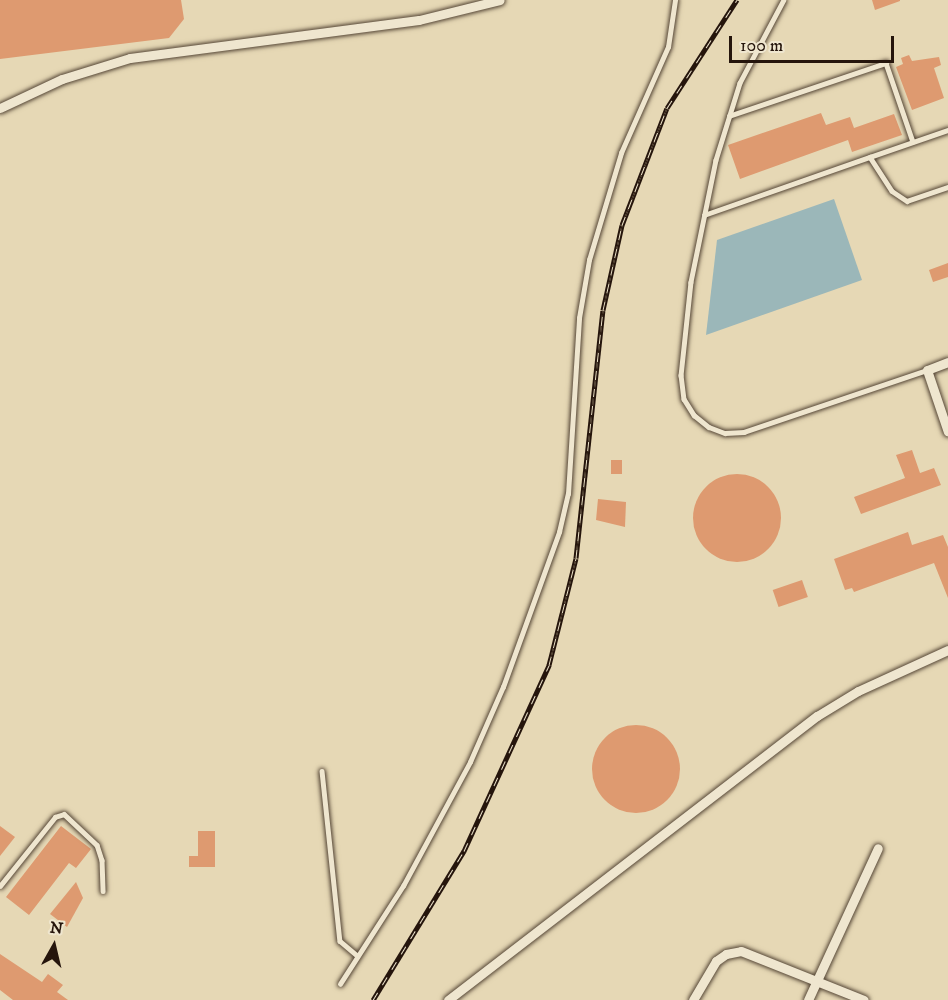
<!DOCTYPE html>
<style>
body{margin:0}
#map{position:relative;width:948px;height:1000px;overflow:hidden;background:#e6d8b5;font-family:"IM FELL DW Pica",serif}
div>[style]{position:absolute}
.water>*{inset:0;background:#9bb7b9}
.building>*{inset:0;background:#de9a70;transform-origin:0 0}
.round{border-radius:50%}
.roads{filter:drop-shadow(0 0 2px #554636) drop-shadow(0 0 2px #554636)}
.lane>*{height:4.5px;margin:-2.25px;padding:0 2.25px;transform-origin:2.25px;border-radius:2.25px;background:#efe6cf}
.street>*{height:9px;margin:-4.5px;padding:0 4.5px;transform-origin:4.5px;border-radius:4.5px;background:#efe6cf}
.rail>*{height:5px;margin-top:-2.5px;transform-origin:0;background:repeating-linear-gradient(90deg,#efe6cf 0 9px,#25150c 0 18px);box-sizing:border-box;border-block:2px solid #25150c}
span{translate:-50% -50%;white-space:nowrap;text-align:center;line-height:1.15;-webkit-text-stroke:4.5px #efe6cf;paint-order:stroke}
.north{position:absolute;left:24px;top:916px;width:60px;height:60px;-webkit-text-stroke:4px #efe6cf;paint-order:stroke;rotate:8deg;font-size:16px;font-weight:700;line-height:24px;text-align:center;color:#25150c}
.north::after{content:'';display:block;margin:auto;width:21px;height:27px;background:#25150c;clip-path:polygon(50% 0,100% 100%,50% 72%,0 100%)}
.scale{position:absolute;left:729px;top:36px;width:165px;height:27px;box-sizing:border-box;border:3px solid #25150c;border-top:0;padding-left:8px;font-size:18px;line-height:21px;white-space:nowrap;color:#25150c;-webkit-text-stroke:4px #efe6cf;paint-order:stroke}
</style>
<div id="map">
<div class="water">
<div style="clip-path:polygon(834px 199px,862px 280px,706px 335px,717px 240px)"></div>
</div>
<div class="building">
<div style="clip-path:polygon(0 0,181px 0,184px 19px,169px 38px,0 59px)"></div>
<div style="clip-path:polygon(872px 0,900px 0,900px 1px,875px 10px)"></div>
<div style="clip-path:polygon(909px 55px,912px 61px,939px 57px,941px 65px,934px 68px,944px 98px,912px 110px,896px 67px,903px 64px,901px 58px)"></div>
<div style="clip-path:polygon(821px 113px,826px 125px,850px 117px,854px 128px,894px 114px,902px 135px,852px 152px,848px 140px,740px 179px,728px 145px)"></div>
<div style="clip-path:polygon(948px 263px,948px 277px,933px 282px,929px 270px)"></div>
<div style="clip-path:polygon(912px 450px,920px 473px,934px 468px,941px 485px,861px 514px,854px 497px,905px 478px,896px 455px)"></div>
<div style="left:611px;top:460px;width:11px;height:14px"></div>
<div class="round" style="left:693px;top:474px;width:88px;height:88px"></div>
<div style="clip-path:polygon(598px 499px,626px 502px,625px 527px,596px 520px)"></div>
<div style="clip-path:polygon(908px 532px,912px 545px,943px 535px,948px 547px,948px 598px,934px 563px,854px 592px,852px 588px,845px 590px,834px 559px)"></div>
<div style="left:802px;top:580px;width:18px;height:31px;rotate:71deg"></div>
<div class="round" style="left:592px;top:725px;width:88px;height:88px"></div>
<div style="clip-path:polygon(0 826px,15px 837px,0 856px)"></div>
<div style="clip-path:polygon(61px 826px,91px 849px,76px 868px,69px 863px,29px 915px,6px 897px)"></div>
<div style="clip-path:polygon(198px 831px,215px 831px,215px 867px,189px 867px,189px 856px,198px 856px)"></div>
<div style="clip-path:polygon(76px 882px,83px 898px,67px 927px,50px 914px)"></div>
<div style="clip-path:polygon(0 954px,42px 982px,48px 974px,63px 985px,57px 992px,68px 1000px,13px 1000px,0 990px)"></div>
</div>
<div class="roads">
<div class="lane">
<div style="left:784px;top:0;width:94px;rotate:117.9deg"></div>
<div style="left:740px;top:83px;width:81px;rotate:107.3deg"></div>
<div style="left:716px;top:160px;width:125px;rotate:101.6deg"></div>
<div style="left:691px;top:282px;width:94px;rotate:96.1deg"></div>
<div style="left:681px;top:375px;width:24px;rotate:83deg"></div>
<div style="left:684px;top:399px;width:19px;rotate:58deg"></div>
<div style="left:694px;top:415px;width:19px;rotate:39deg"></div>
<div style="left:709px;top:427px;width:17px;rotate:21deg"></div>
<div style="left:725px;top:433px;width:19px;rotate:-3deg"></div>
<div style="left:744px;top:432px;width:193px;rotate:-18.7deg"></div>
<div style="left:729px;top:116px;width:166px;rotate:-18.7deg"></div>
<div style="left:886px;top:63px;width:83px;rotate:71.1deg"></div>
<div style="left:870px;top:157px;width:83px;rotate:-19.1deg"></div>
<div style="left:704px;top:215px;width:176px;rotate:-19.3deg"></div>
<div style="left:870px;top:157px;width:40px;rotate:57.1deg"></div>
<div style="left:892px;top:191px;width:18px;rotate:34deg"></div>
<div style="left:907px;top:201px;width:43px;rotate:-18.9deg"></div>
<div style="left:322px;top:771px;width:171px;rotate:84deg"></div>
<div style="left:340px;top:941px;width:23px;rotate:40deg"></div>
<div style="left:0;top:886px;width:88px;rotate:-51.4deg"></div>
<div style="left:55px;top:817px;width:9px;rotate:-18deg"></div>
<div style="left:64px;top:814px;width:45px;rotate:43.2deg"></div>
<div style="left:97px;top:845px;width:16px;rotate:72deg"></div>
<div style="left:102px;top:860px;width:31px;rotate:88deg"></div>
<div style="left:340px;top:984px;width:117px;rotate:-57.3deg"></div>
<div style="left:403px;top:886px;width:141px;rotate:-61.6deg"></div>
<div style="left:470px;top:762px;width:82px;rotate:-66.3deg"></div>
<div style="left:503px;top:687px;width:165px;rotate:-70.1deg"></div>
<div style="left:559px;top:532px;width:39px;rotate:-77deg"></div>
<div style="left:568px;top:494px;width:176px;rotate:-86.4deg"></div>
<div style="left:579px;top:318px;width:59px;rotate:-80.2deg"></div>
<div style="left:589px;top:260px;width:112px;rotate:-73.3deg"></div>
<div style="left:621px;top:153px;width:116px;rotate:-66.1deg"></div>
<div style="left:668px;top:47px;width:48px;rotate:-81.5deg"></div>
</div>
<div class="street">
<div style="left:0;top:108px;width:68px;rotate:-25.1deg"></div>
<div style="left:62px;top:79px;width:71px;rotate:-17.2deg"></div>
<div style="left:130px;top:58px;width:291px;rotate:-7.5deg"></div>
<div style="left:419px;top:20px;width:83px;rotate:-13.9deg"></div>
<div style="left:948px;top:362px;width:22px;rotate:159deg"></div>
<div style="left:927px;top:370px;width:65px;rotate:71.3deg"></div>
<div style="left:448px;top:1000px;width:466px;rotate:-37.6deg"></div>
<div style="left:817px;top:716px;width:48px;rotate:-31.4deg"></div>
<div style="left:858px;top:691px;width:99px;rotate:-24.5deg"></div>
<div style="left:693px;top:1000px;width:45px;rotate:-59.5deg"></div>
<div style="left:716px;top:961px;width:12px;rotate:-35deg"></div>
<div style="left:726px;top:954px;width:15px;rotate:-11deg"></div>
<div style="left:741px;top:951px;width:132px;rotate:21.7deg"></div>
<div style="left:808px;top:1000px;width:167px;rotate:-65.3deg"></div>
</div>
</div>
<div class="rail">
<div style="left:373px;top:1000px;width:175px;rotate:-58.6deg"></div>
<div style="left:464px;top:851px;width:205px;rotate:-65.4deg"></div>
<div style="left:549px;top:665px;width:110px;rotate:-75.8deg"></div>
<div style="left:576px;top:558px;width:249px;rotate:-83.8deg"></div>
<div style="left:603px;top:310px;width:87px;rotate:-77.4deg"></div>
<div style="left:622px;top:225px;width:125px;rotate:-69deg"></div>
<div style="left:667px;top:108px;width:129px;rotate:-57.1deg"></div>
</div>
<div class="north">N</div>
<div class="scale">100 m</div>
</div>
